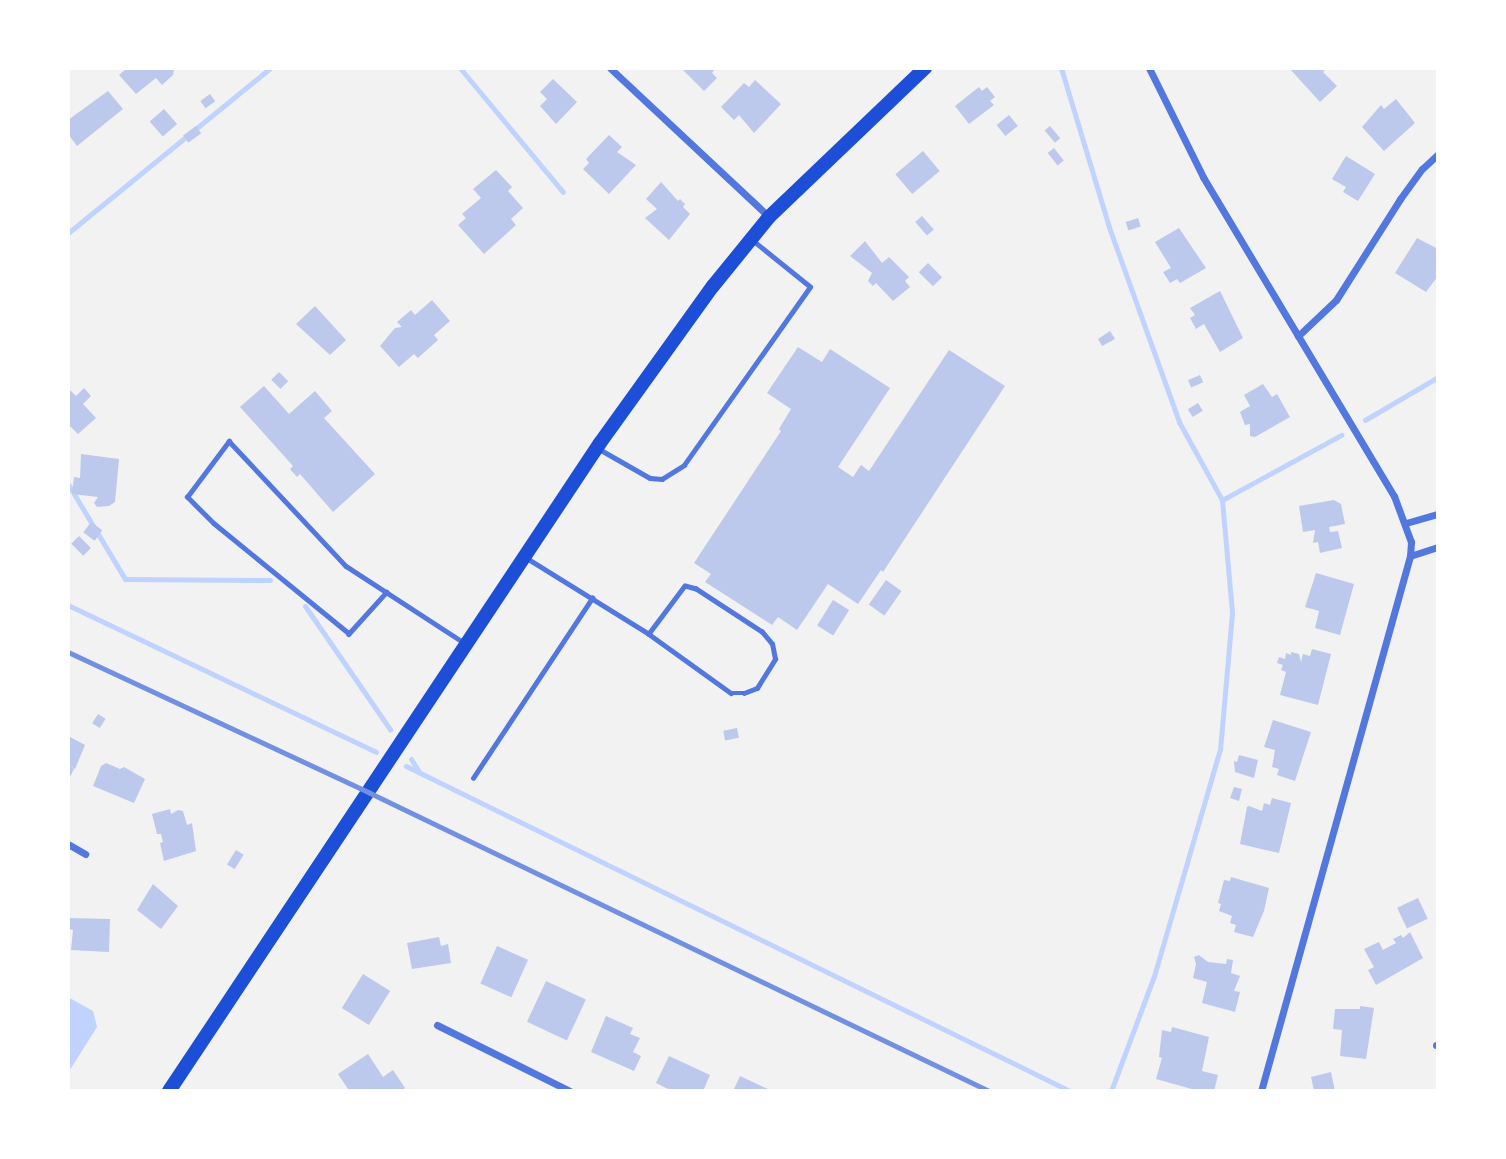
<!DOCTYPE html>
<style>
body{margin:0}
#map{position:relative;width:1506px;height:1159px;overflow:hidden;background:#f2f2f2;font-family:"Alegreya Sans",sans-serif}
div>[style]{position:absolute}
.water>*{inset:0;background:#bfd3fe}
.stream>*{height:5px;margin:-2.5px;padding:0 2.5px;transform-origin:2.5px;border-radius:2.5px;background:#bfd3fe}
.building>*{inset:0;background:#bdc9ec;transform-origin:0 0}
.service>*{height:4.5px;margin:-2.25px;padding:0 2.25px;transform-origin:2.25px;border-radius:2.25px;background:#5277de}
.minor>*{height:7px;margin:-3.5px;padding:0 3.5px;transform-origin:3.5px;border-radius:3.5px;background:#5277de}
.trunk>*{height:14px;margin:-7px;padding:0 7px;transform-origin:7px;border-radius:7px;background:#1d4ed8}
.rail>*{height:5px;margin:-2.5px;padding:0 2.5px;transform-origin:2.5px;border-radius:2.5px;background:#7290e2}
span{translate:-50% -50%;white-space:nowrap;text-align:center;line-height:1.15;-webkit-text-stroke:5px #fff;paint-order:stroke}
.frame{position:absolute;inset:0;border:70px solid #fff;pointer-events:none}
</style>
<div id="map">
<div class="water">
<div style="clip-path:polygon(68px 997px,93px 1011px,97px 1027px,68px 1073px)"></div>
</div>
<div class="stream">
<div style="left:460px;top:68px;width:161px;rotate:50.3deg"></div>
<div style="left:1061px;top:68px;width:169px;rotate:73.2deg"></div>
<div style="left:1110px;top:230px;width:204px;rotate:70.2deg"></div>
<div style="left:1179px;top:422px;width:89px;rotate:61.1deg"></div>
<div style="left:1222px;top:500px;width:113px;rotate:84.9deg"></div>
<div style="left:1232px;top:613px;width:137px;rotate:95deg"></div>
<div style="left:1220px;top:749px;width:236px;rotate:106.2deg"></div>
<div style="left:1154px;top:976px;width:123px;rotate:110.5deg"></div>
<div style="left:68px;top:233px;width:261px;rotate:-39.2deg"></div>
<div style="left:1365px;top:420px;width:85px;rotate:-30.5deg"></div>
<div style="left:68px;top:484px;width:111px;rotate:59deg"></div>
<div style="left:125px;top:579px;width:145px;rotate:0.4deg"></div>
<div style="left:1222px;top:500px;width:136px;rotate:-28.6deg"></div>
<div style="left:68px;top:605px;width:341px;rotate:25.5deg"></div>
<div style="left:305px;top:606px;width:150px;rotate:55.4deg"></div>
<div style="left:411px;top:759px;width:13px;rotate:58deg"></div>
<div style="left:406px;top:766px;width:739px;rotate:26.08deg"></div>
</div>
<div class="building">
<div style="clip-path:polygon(127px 68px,174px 68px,174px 69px,173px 75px,162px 85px,156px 78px,136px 94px,119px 75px)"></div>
<div style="clip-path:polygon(681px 68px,716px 68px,712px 73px,717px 78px,704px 91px)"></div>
<div style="clip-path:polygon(1289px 68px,1327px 68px,1323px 72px,1337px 86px,1320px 102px)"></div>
<div style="clip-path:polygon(553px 79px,577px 102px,556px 124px,540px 106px,547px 99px,540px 92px)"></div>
<div style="clip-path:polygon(755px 80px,781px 104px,754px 133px,739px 115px,734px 120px,721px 107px,744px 83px,749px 87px)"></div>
<div style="clip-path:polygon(979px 87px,982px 91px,987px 87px,995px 97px,990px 101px,994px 105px,969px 124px,955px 106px)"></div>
<div style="clip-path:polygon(108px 91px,123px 109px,77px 146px,68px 134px,68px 120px)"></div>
<div style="left:210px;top:94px;width:9px;height:12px;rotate:54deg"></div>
<div style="clip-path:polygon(1396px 99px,1415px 123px,1384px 151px,1362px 127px,1381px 105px,1384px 109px)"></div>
<div style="left:164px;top:109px;width:20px;height:19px;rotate:49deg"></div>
<div style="left:1009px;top:115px;width:14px;height:16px;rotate:51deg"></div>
<div style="left:196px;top:126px;width:9px;height:16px;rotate:54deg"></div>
<div style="left:1050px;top:126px;width:16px;height:7px;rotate:50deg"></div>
<div style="clip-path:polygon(609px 135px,622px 147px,617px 152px,636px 165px,609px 194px,583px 169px,589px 163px,586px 159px)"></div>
<div style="left:1054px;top:148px;width:16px;height:8px;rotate:52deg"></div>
<div style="left:923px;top:151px;width:26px;height:36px;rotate:50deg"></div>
<div style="clip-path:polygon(1346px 156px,1375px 174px,1358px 201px,1343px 192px,1346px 187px,1332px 179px)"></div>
<div style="clip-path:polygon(496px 170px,512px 187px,508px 191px,523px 208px,511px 219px,516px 225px,484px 254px,458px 225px,466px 218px,462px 214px,481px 198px,473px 189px)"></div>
<div style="clip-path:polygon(661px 182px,678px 201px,680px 199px,685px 204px,683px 207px,690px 214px,669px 240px,645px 218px,657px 209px,646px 199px)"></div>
<div style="left:922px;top:216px;width:18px;height:9px;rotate:49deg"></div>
<div style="left:1138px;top:218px;width:9px;height:13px;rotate:72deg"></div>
<div style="clip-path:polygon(1179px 228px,1206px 268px,1180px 283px,1177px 279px,1170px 283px,1163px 272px,1171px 268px,1155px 242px)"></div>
<div style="clip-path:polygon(1417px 238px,1438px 249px,1438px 276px,1426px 292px,1395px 273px)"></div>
<div style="clip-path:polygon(865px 241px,882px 263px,889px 257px,909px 277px,905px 281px,910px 287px,893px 301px,876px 283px,873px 286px,868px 281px,872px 273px,850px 256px)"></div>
<div style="left:928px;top:263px;width:20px;height:13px;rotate:45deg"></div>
<div style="clip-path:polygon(1220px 291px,1243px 338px,1220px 352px,1204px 324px,1196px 329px,1190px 318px,1195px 315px,1190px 308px)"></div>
<div style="clip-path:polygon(432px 300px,450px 321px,434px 335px,438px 340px,418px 358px,414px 354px,399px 367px,380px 346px,395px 328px,402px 327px,397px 322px,411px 310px,415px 315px)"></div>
<div style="clip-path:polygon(315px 306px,346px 340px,330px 355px,296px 324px)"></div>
<div style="clip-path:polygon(1110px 331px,1115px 339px,1102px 346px,1098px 339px)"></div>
<div style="clip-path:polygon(798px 347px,822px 362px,830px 349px,890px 388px,838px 467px,853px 477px,861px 465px,869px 471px,949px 350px,1005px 386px,883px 572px,881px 570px,858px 604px,828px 584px,797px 630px,778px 617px,772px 625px,705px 582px,711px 574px,694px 563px,781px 431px,779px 429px,791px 409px,767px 393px)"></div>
<div style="left:279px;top:372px;width:13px;height:11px;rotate:45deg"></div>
<div style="left:1200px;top:375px;width:8px;height:13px;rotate:67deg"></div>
<div style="clip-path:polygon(1263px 384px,1272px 397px,1277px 394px,1290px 417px,1255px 437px,1250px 436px,1250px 424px,1245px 425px,1240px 412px,1250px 406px,1244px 395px)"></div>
<div style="clip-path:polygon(264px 386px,289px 414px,315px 391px,332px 411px,324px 418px,375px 474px,333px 512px,300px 474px,297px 477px,290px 469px,293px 466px,240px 407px)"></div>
<div style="clip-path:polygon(68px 388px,76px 396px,84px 388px,91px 396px,83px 404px,96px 418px,78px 434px,68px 424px)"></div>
<div style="left:1198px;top:403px;width:9px;height:12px;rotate:58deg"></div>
<div style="clip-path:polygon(81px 454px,119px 459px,115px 502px,109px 506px,97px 507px,94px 503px,98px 497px,72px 494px,74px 477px,80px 478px)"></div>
<div style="clip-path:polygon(1334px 500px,1341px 504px,1345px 524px,1329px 527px,1330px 532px,1338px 531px,1342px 548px,1320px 553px,1318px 542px,1313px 543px,1315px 530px,1303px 532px,1299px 506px)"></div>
<div style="left:91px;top:522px;width:14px;height:13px;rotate:36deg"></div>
<div style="left:79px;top:536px;width:17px;height:11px;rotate:45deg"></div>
<div style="clip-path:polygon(1316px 573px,1354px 584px,1340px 635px,1315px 628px,1319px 611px,1305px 607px)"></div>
<div style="left:886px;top:580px;width:19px;height:30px;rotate:35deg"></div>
<div style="left:833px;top:600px;width:19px;height:30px;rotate:32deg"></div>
<div style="clip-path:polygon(1312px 649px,1331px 654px,1318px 705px,1280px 695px,1286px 672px,1281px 670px,1283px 665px,1277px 663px,1279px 657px,1285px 659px,1286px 653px,1291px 655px,1291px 652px,1299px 654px,1301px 662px,1303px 654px,1310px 656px)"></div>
<div style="left:98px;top:714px;width:9px;height:11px;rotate:32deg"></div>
<div style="clip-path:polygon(1273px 720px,1311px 732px,1295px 781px,1277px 775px,1279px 769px,1272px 767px,1275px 750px,1264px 747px)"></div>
<div style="left:737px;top:728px;width:10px;height:14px;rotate:79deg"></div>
<div style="clip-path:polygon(68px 736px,85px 745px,75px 769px,70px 766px,74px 769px,68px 781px)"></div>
<div style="clip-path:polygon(1239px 755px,1258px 760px,1254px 778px,1235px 772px,1234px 761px,1237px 762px)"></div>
<div style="clip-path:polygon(106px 763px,120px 769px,124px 767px,145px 779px,134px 803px,93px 786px,101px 766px)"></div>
<div style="clip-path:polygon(1234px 787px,1242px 789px,1239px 801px,1230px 798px)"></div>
<div style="clip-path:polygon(1272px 798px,1291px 803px,1279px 853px,1240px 844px,1247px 807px,1249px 806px,1262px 811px,1264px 803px,1270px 805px)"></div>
<div style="clip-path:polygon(170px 809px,171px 814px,178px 810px,183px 811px,187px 825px,192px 823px,196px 851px,164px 861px,160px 843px,163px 842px,161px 834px,157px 834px,152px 814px)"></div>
<div style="left:236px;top:850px;width:9px;height:17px;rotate:32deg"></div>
<div style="clip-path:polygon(1231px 877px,1269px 888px,1264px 911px,1253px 937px,1234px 932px,1236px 925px,1230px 923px,1232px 916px,1219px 911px,1221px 904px,1218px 903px,1224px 880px,1230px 881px)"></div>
<div style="clip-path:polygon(153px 884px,178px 906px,161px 929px,137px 910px)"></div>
<div style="left:1418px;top:898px;width:23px;height:23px;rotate:65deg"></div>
<div style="clip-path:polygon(69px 918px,110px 919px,109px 952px,71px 950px,73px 930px,68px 929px)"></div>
<div style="clip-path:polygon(1410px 932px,1423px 958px,1376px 985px,1368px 970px,1374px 967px,1364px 949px,1379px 942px,1383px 950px,1396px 943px,1393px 939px,1401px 935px,1403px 938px)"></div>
<div style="clip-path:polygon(439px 937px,441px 946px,448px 944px,451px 963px,412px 969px,407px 943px)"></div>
<div style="left:497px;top:946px;width:34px;height:41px;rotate:24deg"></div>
<div style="clip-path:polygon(1199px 955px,1208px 962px,1226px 964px,1227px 959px,1233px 960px,1231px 973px,1240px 976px,1234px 991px,1240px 992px,1235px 1012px,1202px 1003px,1207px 982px,1193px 978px,1196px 964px,1194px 957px)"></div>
<div style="left:363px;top:974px;width:32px;height:40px;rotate:32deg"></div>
<div style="left:546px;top:981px;width:44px;height:45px;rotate:25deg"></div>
<div style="clip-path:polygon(1360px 1006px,1374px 1008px,1366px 1059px,1340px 1056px,1342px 1030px,1333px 1029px,1335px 1009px,1360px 1009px)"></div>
<div style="clip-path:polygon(606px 1016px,633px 1028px,630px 1034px,640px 1038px,633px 1052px,641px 1056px,634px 1071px,591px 1052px)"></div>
<div style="clip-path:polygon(1172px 1027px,1209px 1037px,1202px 1071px,1218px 1075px,1214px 1091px,1199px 1091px,1156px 1079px,1162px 1058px,1159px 1057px,1162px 1030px,1171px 1032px)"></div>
<div style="clip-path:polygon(368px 1054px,383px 1077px,393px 1070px,405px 1088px,401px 1091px,348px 1089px,338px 1074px)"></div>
<div style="clip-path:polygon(669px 1056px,710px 1075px,703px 1091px,672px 1091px,656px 1083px)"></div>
<div style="clip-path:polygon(1331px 1072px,1335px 1091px,1314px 1091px,1311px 1077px)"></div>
<div style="clip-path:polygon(740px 1076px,772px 1091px,733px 1091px)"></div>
</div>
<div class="service">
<div style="left:601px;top:450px;width:56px;rotate:29.7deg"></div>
<div style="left:650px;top:478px;width:12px;rotate:5deg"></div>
<div style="left:662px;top:479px;width:26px;rotate:-32deg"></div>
<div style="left:684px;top:465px;width:218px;rotate:-54.7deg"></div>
<div style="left:810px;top:287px;width:73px;rotate:-141.1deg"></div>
<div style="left:525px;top:557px;width:146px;rotate:31.8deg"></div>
<div style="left:649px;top:634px;width:101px;rotate:35.7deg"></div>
<div style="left:731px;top:693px;width:13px"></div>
<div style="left:744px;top:693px;width:14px;rotate:-21deg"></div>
<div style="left:757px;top:688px;width:34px;rotate:-58deg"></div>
<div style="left:775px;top:659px;width:15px;rotate:-101deg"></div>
<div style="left:772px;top:644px;width:16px;rotate:-130deg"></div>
<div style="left:762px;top:632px;width:79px;rotate:-146.9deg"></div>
<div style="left:696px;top:589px;width:11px;rotate:-165deg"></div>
<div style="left:685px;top:586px;width:60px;rotate:126.9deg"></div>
<div style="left:387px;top:592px;width:57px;rotate:132.1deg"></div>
<div style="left:349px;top:634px;width:174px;rotate:-140.8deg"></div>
<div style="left:214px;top:524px;width:38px;rotate:-135deg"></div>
<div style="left:187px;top:497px;width:70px;rotate:-53.1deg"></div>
<div style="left:229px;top:441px;width:171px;rotate:46.9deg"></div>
<div style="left:346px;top:566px;width:140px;rotate:33deg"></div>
<div style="left:473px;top:778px;width:216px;rotate:-56.5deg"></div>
</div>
<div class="minor">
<div style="left:610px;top:68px;width:218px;rotate:43.1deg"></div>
<div style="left:1149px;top:68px;width:122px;rotate:63.6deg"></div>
<div style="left:1203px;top:177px;width:372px;rotate:59.1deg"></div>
<div style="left:1394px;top:496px;width:49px;rotate:69.7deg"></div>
<div style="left:1411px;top:542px;width:14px;rotate:94deg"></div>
<div style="left:1410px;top:556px;width:555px;rotate:105.56deg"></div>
<div style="left:1298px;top:336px;width:52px;rotate:-43.5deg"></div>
<div style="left:1336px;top:300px;width:120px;rotate:-57.6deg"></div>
<div style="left:1400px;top:199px;width:37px;rotate:-54deg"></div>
<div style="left:1422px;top:169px;width:22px;rotate:-43deg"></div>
<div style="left:1406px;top:523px;width:33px;rotate:-16deg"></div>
<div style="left:1410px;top:556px;width:29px;rotate:-18deg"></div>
<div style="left:68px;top:844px;width:20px;rotate:30deg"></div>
<div style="left:437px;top:1025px;width:148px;rotate:26.4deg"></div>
<div style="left:1436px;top:1045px;width:2px"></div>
</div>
<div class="trunk">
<div style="left:169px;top:1091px;width:778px;rotate:-56.37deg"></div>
<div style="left:600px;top:443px;width:193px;rotate:-54.3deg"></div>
<div style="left:713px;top:286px;width:89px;rotate:-50.9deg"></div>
<div style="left:769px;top:217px;width:216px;rotate:-43.7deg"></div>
</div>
<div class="rail">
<div style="left:68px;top:652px;width:333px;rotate:25deg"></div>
<div style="left:370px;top:793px;width:687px;rotate:25.71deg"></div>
</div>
<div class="frame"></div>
</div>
